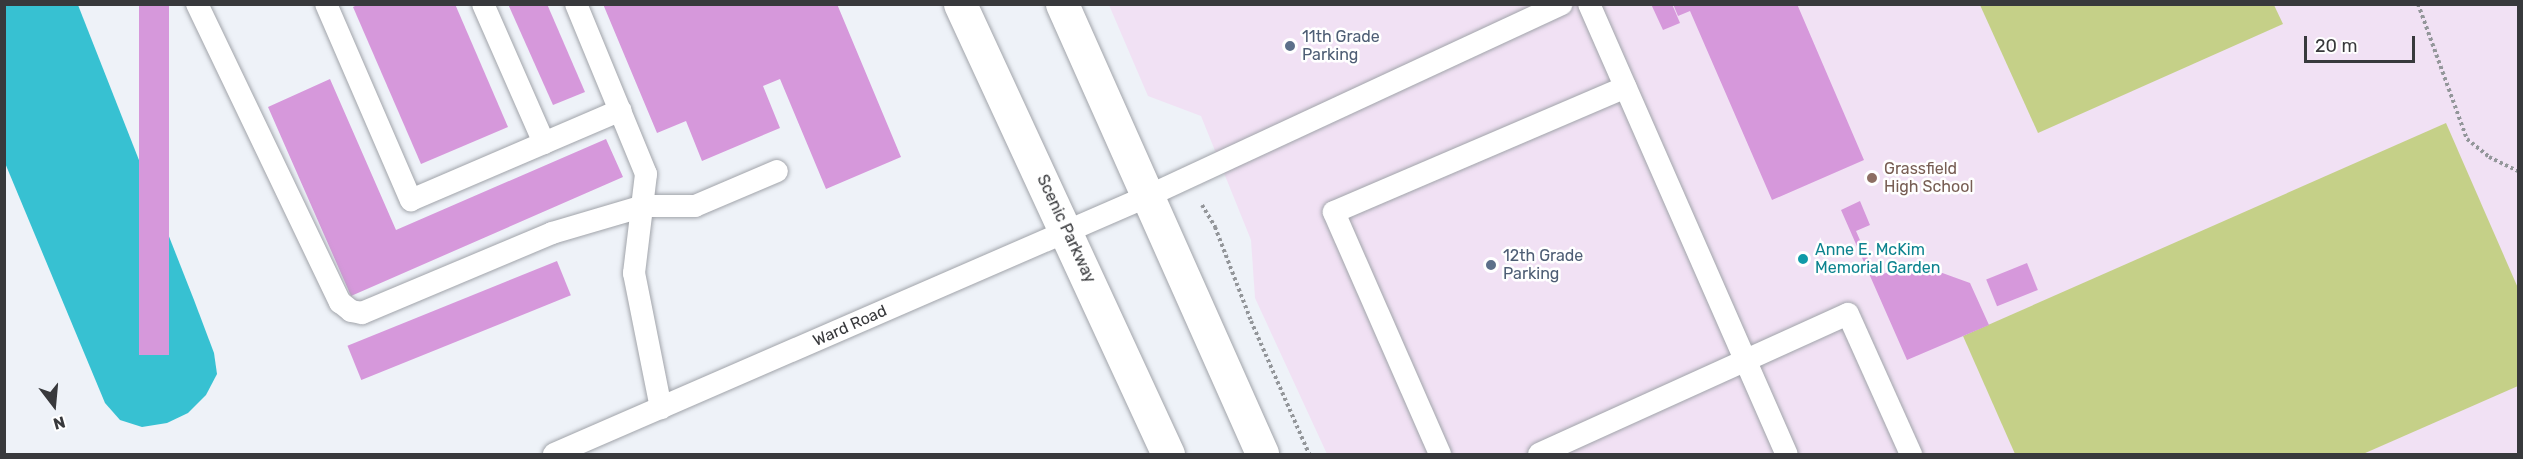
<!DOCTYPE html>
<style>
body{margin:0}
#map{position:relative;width:2523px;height:459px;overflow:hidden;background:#eef2f8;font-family:Rubik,sans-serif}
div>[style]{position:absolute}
.education>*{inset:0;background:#f1e1f4}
.green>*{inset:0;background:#c5d088}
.water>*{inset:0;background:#37c1d2}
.building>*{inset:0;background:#d698db;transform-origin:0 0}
.path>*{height:4px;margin-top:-2px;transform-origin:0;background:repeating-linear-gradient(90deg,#93969a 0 3px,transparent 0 6px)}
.roads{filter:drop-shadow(0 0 2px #a1a4aa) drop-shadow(0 0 2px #a1a4aa)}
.lane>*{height:22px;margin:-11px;padding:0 11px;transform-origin:11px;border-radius:11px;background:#fff}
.secondary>*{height:33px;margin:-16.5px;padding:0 16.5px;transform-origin:16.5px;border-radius:16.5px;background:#fff}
.dots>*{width:16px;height:16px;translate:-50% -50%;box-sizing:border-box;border:3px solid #fff;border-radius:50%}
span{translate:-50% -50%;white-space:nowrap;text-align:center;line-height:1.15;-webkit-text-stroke:5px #fff;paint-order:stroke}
.service-label{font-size:16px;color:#4e5e75}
.left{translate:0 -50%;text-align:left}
.education-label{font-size:16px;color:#785e54}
.street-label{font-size:16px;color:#38393c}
.culture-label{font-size:16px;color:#0d838f}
.frame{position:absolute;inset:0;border:6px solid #38393c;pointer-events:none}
.north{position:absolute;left:24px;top:375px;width:60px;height:60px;-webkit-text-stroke:4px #fff;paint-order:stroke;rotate:164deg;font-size:16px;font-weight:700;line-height:24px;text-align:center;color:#38393c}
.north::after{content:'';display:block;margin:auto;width:21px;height:27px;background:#38393c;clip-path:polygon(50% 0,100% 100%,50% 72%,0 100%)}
.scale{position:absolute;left:2304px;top:36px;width:111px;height:27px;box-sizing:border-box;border:3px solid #38393c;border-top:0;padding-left:8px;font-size:18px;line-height:21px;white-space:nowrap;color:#38393c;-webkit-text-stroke:4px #fff;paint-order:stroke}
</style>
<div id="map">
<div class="education">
<div style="clip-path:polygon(1109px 5px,2518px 5px,2518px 454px,1327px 454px,1255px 298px,1251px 240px,1201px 116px,1148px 96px)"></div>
</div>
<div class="green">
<div style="clip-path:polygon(1980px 5px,2274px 5px,2283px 24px,2038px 133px)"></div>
<div style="clip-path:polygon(2446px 123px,2518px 288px,2518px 386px,2363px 454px,2015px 454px,1963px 336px)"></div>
</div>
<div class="water">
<div style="clip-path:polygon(4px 5px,78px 5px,194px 300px,214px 353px,217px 374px,206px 395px,188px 413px,167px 423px,142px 427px,120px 420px,105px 403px,5px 163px)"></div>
</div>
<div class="building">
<div style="left:139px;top:4px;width:30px;height:351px"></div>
<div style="clip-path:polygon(359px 4px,455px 4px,508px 127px,421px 164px,353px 7px)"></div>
<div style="clip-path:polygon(508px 4px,547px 4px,585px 92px,553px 105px)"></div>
<div style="clip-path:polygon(603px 4px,837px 4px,901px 157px,826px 189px,780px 79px,763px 86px,780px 128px,702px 161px,686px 121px,657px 133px)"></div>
<div style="clip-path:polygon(1651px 4px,1672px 4px,1680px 23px,1663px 30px)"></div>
<div style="clip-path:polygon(1673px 4px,1797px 4px,1864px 160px,1772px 200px,1690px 11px,1678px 16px)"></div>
<div style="clip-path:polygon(330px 79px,396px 230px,606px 139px,623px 177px,351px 296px,268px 107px)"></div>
<div style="clip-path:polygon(1860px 201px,1870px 225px,1856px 231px,1876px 277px,1912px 262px,1970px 283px,1989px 325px,1907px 360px,1841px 210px)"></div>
<div style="left:557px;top:261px;width:37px;height:226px;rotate:68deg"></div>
<div style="left:2027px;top:263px;width:29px;height:44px;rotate:68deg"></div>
</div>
<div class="path">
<div style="left:2418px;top:4px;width:144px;rotate:70.1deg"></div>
<div style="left:2467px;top:139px;width:28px;rotate:39deg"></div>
<div style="left:2489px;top:157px;width:32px;rotate:26deg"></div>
<div style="left:1202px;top:205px;width:26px;rotate:59deg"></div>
<div style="left:1215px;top:227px;width:101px;rotate:69deg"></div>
<div style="left:1251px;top:321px;width:145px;rotate:66.4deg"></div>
</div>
<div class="roads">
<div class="lane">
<div style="left:197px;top:4px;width:331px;rotate:64.4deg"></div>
<div style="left:340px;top:302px;width:14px;rotate:39deg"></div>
<div style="left:351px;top:311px;width:11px;rotate:10deg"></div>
<div style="left:362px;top:313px;width:206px;rotate:-22.8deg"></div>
<div style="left:552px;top:233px;width:96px;rotate:-16.4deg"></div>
<div style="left:644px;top:206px;width:51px"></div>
<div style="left:695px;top:206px;width:89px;rotate:-23.1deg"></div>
<div style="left:326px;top:4px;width:214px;rotate:66.6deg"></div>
<div style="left:411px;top:200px;width:228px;rotate:-23.2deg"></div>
<div style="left:483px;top:4px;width:152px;rotate:66.3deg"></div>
<div style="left:576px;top:4px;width:184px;rotate:67.6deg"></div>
<div style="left:646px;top:174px;width:100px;rotate:96.9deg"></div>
<div style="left:634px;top:273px;width:138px;rotate:78.7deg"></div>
<div style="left:1589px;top:4px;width:492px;rotate:66.3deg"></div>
<div style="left:554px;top:454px;width:645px;rotate:-23.47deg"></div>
<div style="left:1146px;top:197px;width:458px;rotate:-24.9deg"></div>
<div style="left:1440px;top:454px;width:264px;rotate:-113.7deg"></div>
<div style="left:1334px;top:212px;width:317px;rotate:-23.2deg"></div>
<div style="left:1539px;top:454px;width:339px;rotate:-24.4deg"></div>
<div style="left:1848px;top:314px;width:154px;rotate:65.8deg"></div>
</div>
<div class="secondary">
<div style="left:960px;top:4px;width:496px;rotate:65.2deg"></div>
<div style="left:1062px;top:4px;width:492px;rotate:66deg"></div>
</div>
</div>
<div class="dots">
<div style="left:1290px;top:46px;background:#5c6f8a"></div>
<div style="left:1872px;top:178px;background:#8d6e63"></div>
<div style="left:1803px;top:259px;background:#0f9aa8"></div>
<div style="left:1491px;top:265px;background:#5c6f8a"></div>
</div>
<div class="service-label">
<span class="left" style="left:1302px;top:46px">11th Grade<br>Parking</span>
<span class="left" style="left:1503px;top:265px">12th Grade<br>Parking</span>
</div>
<div class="education-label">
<span class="left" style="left:1884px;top:178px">Grassfield<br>High School</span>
</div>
<div class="street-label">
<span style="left:1066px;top:229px;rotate:65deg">Scenic Parkway</span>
<span style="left:850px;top:326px;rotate:-24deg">Ward Road</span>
</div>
<div class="culture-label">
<span class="left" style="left:1815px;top:259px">Anne E. McKim<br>Memorial Garden</span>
</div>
<div class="frame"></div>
<div class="north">N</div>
<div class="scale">20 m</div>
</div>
